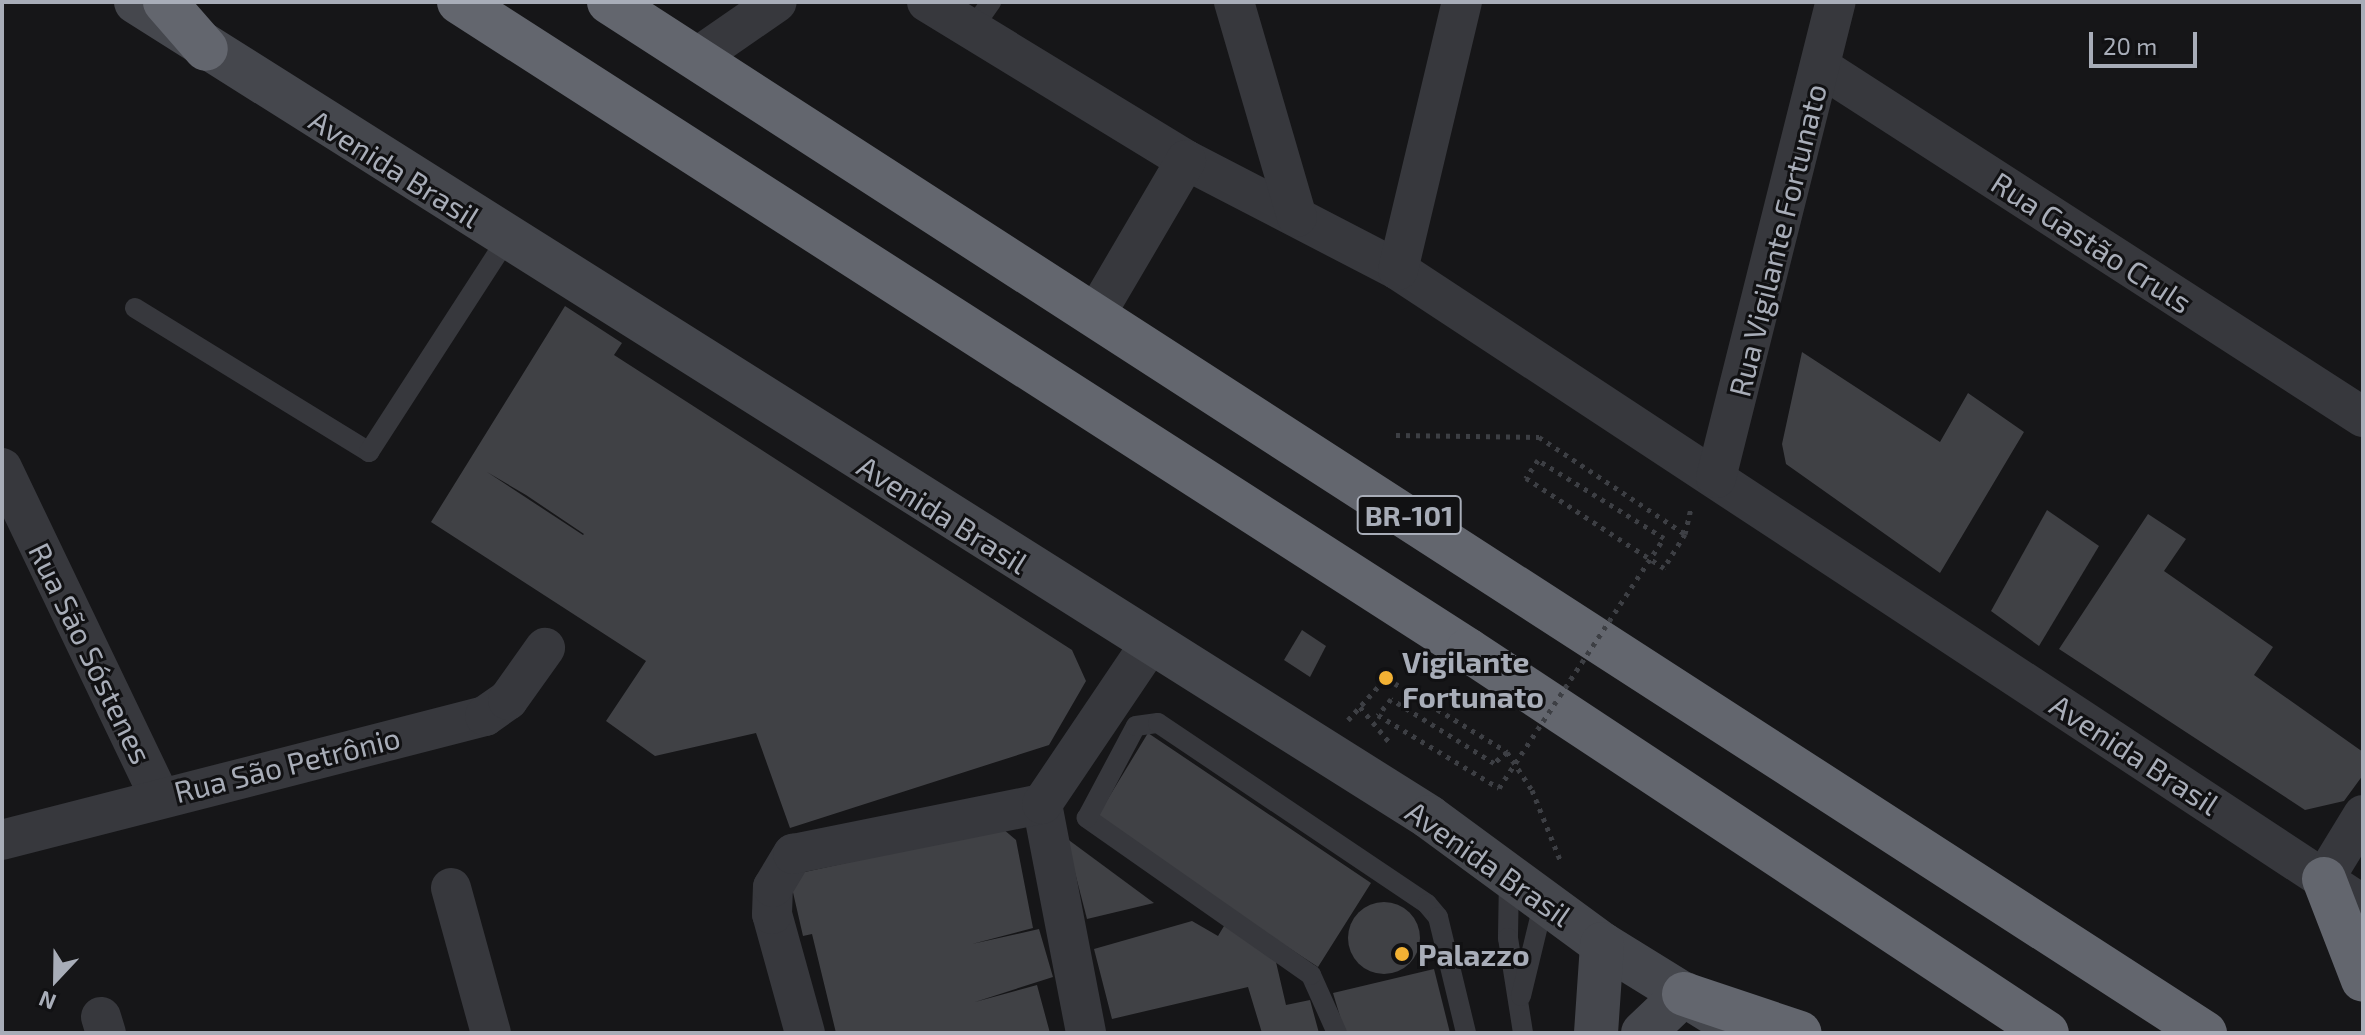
<!DOCTYPE html>
<meta charset="utf-8">
<style>
body{margin:0}
#map{position:relative;width:2365px;height:1035px;overflow:hidden;background:#161618;font-family:"Exo 2",sans-serif}
div>[style]{position:absolute}
.building>*{inset:0;background:#404145}
.round{border-radius:50%}
.path>*{height:5px;margin-top:-2.5px;transform-origin:0;background:repeating-linear-gradient(90deg,#3d3f44 0 4px,transparent 0 10px)}
.lane>*{height:20px;margin:-10px;padding:0 10px;transform-origin:10px;border-radius:10px;background:#37383d}
.street>*{height:40px;margin:-20px;padding:0 20px;transform-origin:20px;border-radius:20px;background:#37383d}
.secondary>*{height:44px;margin:-22px;padding:0 22px;transform-origin:22px;border-radius:22px;background:#45474d}
.highway>*{height:44px;margin:-22px;padding:0 22px;transform-origin:22px;border-radius:22px;background:#63666e}
.path-bridge>*{height:5px;margin-top:-2.5px;transform-origin:0;background:repeating-linear-gradient(90deg,#3d3f44 0 4px,transparent 0 10px)}
.dots>*{width:22px;height:22px;translate:-50% -50%;box-sizing:border-box;border:4px solid #111113;border-radius:50%}
span{translate:-50% -50%;white-space:nowrap;text-align:center;line-height:1.15;-webkit-text-stroke:6px #111113;paint-order:stroke}
.shield-label span{padding:2px 6px;background:#111113;border:2px solid;border-radius:6px;-webkit-text-stroke-width:0}
.shield-label{font-size:28px;color:#a8adb8;font-weight:700}
.street-label{font-size:30px;color:#a8adb8}
.poi-label{font-size:30px;color:#a8adb8;font-weight:700}
.left{translate:0 -50%;text-align:left}
.frame{position:absolute;inset:0;border:4px solid #a8adb8;pointer-events:none}
.north{position:absolute;left:16px;top:939px;width:80px;height:80px;-webkit-text-stroke:6px #111113;paint-order:stroke;rotate:202deg;font-size:22px;font-weight:700;line-height:32px;text-align:center;color:#a8adb8}
.north::after{content:'';display:block;margin:auto;width:28px;height:36px;background:#a8adb8;clip-path:polygon(50% 0,100% 100%,50% 72%,0 100%)}
.scale{position:absolute;left:2089px;top:32px;width:108px;height:36px;box-sizing:border-box;border:4px solid #a8adb8;border-top:0;padding-left:10px;font-size:24px;line-height:28px;white-space:nowrap;color:#a8adb8;-webkit-text-stroke:6px #111113;paint-order:stroke}
</style>
<div id="map">
<div class="building">
<div style="clip-path:polygon(evenodd,565px 306px,622px 343px,614px 355px,1072px 650px,1086px 681px,1049px 745px,790px 828px,756px 733px,655px 756px,606px 721px,646px 661px,431px 522px,565px 306px,487px 472px,526px 495px,584px 534px,583px 535px,487px 472px)"></div>
<div style="clip-path:polygon(1802px 352px,1940px 442px,1968px 393px,2024px 432px,1940px 573px,1786px 464px,1782px 444px)"></div>
<div style="clip-path:polygon(2047px 510px,2099px 546px,2039px 646px,1991px 611px)"></div>
<div style="clip-path:polygon(2148px 514px,2186px 539px,2164px 571px,2273px 647px,2254px 675px,2363px 752px,2363px 775px,2344px 801px,2305px 810px,2059px 649px)"></div>
<div style="clip-path:polygon(1302px 630px,1326px 646px,1310px 677px,1284px 660px)"></div>
<div style="clip-path:polygon(1148px 733px,1371px 883px,1318px 967px,1286px 946px,1276px 962px,1286px 1005px,1310px 1000px,1319px 1033px,1262px 1033px,1248px 987px,1112px 1019px,1094px 949px,1192px 921px,1218px 936px,1233px 911px,1095px 820px)"></div>
<div style="clip-path:polygon(1003px 829px,1016px 840px,1033px 928px,972px 944px,1039px 929px,1053px 977px,975px 1002px,1037px 985px,1050px 1033px,836px 1033px,812px 934px,803px 936px,792px 888px,800px 873px)"></div>
<div style="clip-path:polygon(1066px 838px,1154px 903px,1087px 919px)"></div>
<div class="round" style="left:1348px;top:902px;width:72px;height:72px"></div>
<div style="clip-path:polygon(1434px 969px,1450px 1033px,1345px 1033px,1333px 993px)"></div>
</div>
<div class="path">
<div style="left:1396px;top:435px;width:143px;rotate:0.8deg"></div>
<div style="left:1539px;top:437px;width:175px;rotate:33.6deg"></div>
<div style="left:1685px;top:534px;width:40px;rotate:122deg"></div>
<div style="left:1664px;top:568px;width:37px;rotate:-147deg"></div>
<div style="left:1685px;top:534px;width:28px;rotate:-77deg"></div>
<div style="left:1360px;top:707px;width:47px;rotate:50.2deg"></div>
<div style="left:1348px;top:720px;width:57px;rotate:-47.9deg"></div>
<div style="left:1386px;top:678px;width:142px;rotate:31.4deg"></div>
<div style="left:1507px;top:752px;width:17px;rotate:140deg"></div>
<div style="left:1507px;top:752px;width:45px;rotate:56.7deg"></div>
<div style="left:1532px;top:790px;width:78px;rotate:68.1deg"></div>
</div>
<div class="lane">
<div style="left:970px;top:32px;width:37px;rotate:-55deg"></div>
<div style="left:135px;top:308px;width:275px;rotate:31.6deg"></div>
<div style="left:369px;top:452px;width:254px;rotate:-57.1deg"></div>
<div style="left:1509px;top:878px;width:60px;rotate:91deg"></div>
<div style="left:1508px;top:938px;width:96px;rotate:81deg"></div>
<div style="left:1521px;top:996px;width:98px;rotate:-76.4deg"></div>
<div style="left:1337px;top:1033px;width:64px;rotate:-114.1deg"></div>
<div style="left:1311px;top:975px;width:274px;rotate:-145deg"></div>
<div style="left:1087px;top:818px;width:104px;rotate:-62deg"></div>
<div style="left:1136px;top:726px;width:22px;rotate:-8deg"></div>
<div style="left:1158px;top:723px;width:324px;rotate:33.9deg"></div>
<div style="left:1427px;top:904px;width:17px;rotate:50deg"></div>
<div style="left:1438px;top:917px;width:119px;rotate:76.4deg"></div>
</div>
<div class="street">
<div style="left:927px;top:2px;width:303px;rotate:31.4deg"></div>
<div style="left:1186px;top:160px;width:239px;rotate:27.4deg"></div>
<div style="left:1398px;top:270px;width:1155px;rotate:33.35deg"></div>
<div style="left:1234px;top:2px;width:224px;rotate:73.7deg"></div>
<div style="left:696px;top:58px;width:98px;rotate:-34.7deg"></div>
<div style="left:1822px;top:68px;width:644px;rotate:32.83deg"></div>
<div style="left:1398px;top:270px;width:276px;rotate:-76.6deg"></div>
<div style="left:1097px;top:312px;width:176px;rotate:-59.6deg"></div>
<div style="left:2px;top:468px;width:363px;rotate:64.4deg"></div>
<div style="left:1716px;top:478px;width:491px;rotate:-75.9deg"></div>
<div style="left:1042px;top:804px;width:233px;rotate:79.1deg"></div>
<div style="left:2px;top:840px;width:499px;rotate:-14.4deg"></div>
<div style="left:485px;top:716px;width:28px;rotate:-35deg"></div>
<div style="left:508px;top:700px;width:64px;rotate:-54.6deg"></div>
<div style="left:2324px;top:879px;width:75px;rotate:-58.6deg"></div>
<div style="left:451px;top:888px;width:150px;rotate:74.6deg"></div>
<div style="left:101px;top:1017px;width:17px;rotate:73deg"></div>
<div style="left:805px;top:1033px;width:123px;rotate:-105.5deg"></div>
<div style="left:772px;top:914px;width:27px;rotate:-88deg"></div>
<div style="left:773px;top:887px;width:39px;rotate:-59deg"></div>
<div style="left:793px;top:854px;width:254px;rotate:-11.4deg"></div>
<div style="left:1042px;top:804px;width:193px;rotate:-56deg"></div>
</div>
<div class="secondary">
<div style="left:136px;top:2px;width:1528px;rotate:32.22deg"></div>
<div style="left:1429px;top:817px;width:215px;rotate:36.3deg"></div>
<div style="left:1602px;top:944px;width:135px;rotate:31.7deg"></div>
<div style="left:1596px;top:1033px;width:89px;rotate:-86.1deg"></div>
<div style="left:1643px;top:1033px;width:57px;rotate:-43.6deg"></div>
</div>
<div class="highway">
<div style="left:165px;top:2px;width:62px;rotate:48.9deg"></div>
<div style="left:459px;top:2px;width:1199px;rotate:32.71deg"></div>
<div style="left:1468px;top:650px;width:694px;rotate:33.48deg"></div>
<div style="left:609px;top:2px;width:1900px;rotate:32.86deg"></div>
<div style="left:2324px;top:879px;width:108px;rotate:68.9deg"></div>
<div style="left:1684px;top:994px;width:122px;rotate:18.6deg"></div>
</div>
<div class="path-bridge">
<div style="left:1494px;top:763px;width:121px;rotate:-148.1deg"></div>
<div style="left:1391px;top:699px;width:21px;rotate:129deg"></div>
<div style="left:1378px;top:715px;width:141px;rotate:31.1deg"></div>
<div style="left:1499px;top:788px;width:300px;rotate:-56.6deg"></div>
<div style="left:1664px;top:538px;width:148px;rotate:-148.2deg"></div>
<div style="left:1538px;top:460px;width:22px;rotate:124deg"></div>
<div style="left:1526px;top:478px;width:128px;rotate:33.2deg"></div>
</div>
<div class="dots">
<div style="left:1386px;top:678px;background:#f2b134"></div>
<div style="left:1402px;top:954px;background:#f2b134"></div>
</div>
<div class="shield-label">
<span style="left:1409px;top:515px">BR-101</span>
</div>
<div class="street-label">
<span style="left:395px;top:168px;rotate:32deg">Avenida Brasil</span>
<span style="left:1777px;top:240px;rotate:-76deg">Rua Vigilante Fortunato</span>
<span style="left:2092px;top:242px;rotate:33deg">Rua Gastão Cruls</span>
<span style="left:943px;top:514px;rotate:32deg">Avenida Brasil</span>
<span style="left:91px;top:653px;rotate:64deg">Rua São Sóstenes</span>
<span style="left:2135px;top:754px;rotate:33deg">Avenida Brasil</span>
<span style="left:287px;top:764px;rotate:-14deg">Rua São Petrônio</span>
<span style="left:1489px;top:863px;rotate:35deg">Avenida Brasil</span>
</div>
<div class="poi-label">
<span class="left" style="left:1402px;top:678px">Vigilante<br>Fortunato</span>
<span class="left" style="left:1418px;top:954px">Palazzo</span>
</div>
<div class="frame"></div>
<div class="north">N</div>
<div class="scale">20 m</div>
</div>
